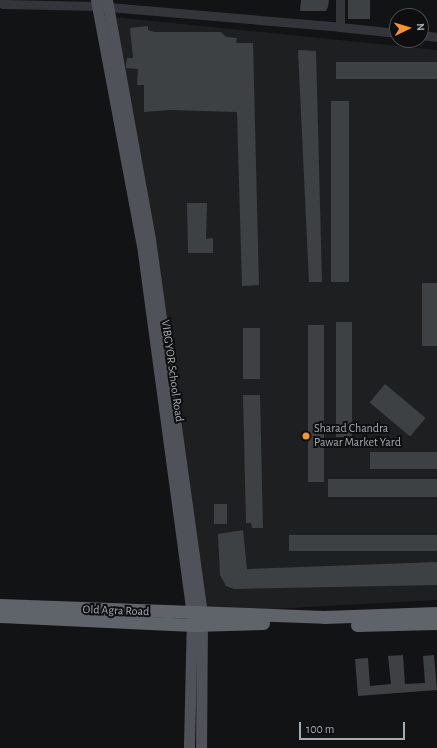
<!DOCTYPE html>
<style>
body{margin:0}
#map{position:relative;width:437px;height:748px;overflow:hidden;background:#121314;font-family:"Alegreya Sans",sans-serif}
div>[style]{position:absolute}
.built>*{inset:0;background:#1e1f21}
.building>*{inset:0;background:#3e4144;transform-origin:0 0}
.minor>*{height:9px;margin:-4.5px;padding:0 4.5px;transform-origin:4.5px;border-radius:4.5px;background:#33353a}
.major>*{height:11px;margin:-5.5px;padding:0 5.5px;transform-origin:5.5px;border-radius:5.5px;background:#4f5359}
.highway>*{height:13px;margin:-6.5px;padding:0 6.5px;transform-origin:6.5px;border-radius:6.5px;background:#5f646b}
.dots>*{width:11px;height:11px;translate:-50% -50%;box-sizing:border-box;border:2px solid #0e0e0f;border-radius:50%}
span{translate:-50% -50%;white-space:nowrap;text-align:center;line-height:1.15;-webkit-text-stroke:4px #0e0e0f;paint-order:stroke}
.street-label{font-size:12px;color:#a3abb6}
.poi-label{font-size:12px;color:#a3abb6}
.left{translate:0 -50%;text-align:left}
.north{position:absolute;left:389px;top:8px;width:40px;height:40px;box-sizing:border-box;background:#0e0e0f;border:1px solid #4a4d52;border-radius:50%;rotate:85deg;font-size:11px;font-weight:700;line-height:16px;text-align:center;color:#a3abb6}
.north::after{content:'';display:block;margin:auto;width:14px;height:18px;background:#fc9423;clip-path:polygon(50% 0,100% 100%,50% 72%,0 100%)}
.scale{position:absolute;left:299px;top:722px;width:106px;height:18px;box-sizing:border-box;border:2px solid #a3abb6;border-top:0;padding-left:5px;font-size:12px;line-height:14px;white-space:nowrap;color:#a3abb6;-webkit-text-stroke:3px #0e0e0f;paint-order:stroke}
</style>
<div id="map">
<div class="built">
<div style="clip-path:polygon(113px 17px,437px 50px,437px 600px,219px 612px,203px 604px)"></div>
</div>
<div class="building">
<div style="clip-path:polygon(301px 0,329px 0,328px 7px,326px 11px,300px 11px)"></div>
<div style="left:348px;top:0;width:22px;height:19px"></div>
<div style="clip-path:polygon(148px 26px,148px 30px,154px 32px,221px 32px,226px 37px,237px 38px,236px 43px,253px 43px,259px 285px,242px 286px,237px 112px,170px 110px,144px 112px,144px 85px,137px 85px,138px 69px,126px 68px,126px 65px,127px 58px,133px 58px,130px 28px)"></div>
<div style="clip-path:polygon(298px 50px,316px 51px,322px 282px,309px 282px)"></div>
<div style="left:437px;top:62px;width:17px;height:101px;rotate:90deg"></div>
<div style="left:331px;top:101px;width:18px;height:181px"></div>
<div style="clip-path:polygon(187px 203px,207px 203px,206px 239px,213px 238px,213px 253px,188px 253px)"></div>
<div style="left:437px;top:283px;width:63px;height:15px;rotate:90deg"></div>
<div style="left:336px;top:322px;width:16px;height:115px"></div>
<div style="left:308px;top:325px;width:16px;height:157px"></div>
<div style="left:243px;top:328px;width:17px;height:51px"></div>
<div style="left:385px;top:384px;width:53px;height:24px;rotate:40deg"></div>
<div style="clip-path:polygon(243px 395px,260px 395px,263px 528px,252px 528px,251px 523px,246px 523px)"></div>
<div style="left:370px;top:452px;width:67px;height:17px"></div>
<div style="left:437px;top:479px;width:18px;height:109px;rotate:90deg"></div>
<div style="left:214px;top:504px;width:13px;height:20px"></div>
<div style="clip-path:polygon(243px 530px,247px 569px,437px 562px,437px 585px,234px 589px,226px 586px,220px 575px,218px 534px)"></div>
<div style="left:437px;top:535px;width:16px;height:148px;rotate:90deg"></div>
<div style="clip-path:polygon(403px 655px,405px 684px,425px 683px,423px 656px,434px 655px,437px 690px,358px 696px,355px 659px,368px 658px,370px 686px,391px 684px,388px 656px)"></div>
</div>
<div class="minor">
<div style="left:3px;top:0;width:4px;rotate:90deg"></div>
<div style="left:3px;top:4px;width:94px;rotate:1.2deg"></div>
<div style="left:97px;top:6px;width:244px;rotate:4.9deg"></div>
<div style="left:340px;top:0;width:27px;rotate:90deg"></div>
<div style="left:340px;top:27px;width:57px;rotate:6deg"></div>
<div style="left:421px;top:35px;width:16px;rotate:7deg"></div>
</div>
<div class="major">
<div style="left:96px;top:0;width:249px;rotate:79.4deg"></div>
<div style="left:142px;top:245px;width:372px;rotate:82.3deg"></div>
<div style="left:192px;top:614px;width:134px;rotate:91.3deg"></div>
<div style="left:107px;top:0;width:243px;rotate:79.8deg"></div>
<div style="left:150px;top:239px;width:379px;rotate:82.1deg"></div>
<div style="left:202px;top:614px;width:134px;rotate:90.4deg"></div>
</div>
<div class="highway">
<div style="left:0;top:605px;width:324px;rotate:2.1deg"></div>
<div style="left:324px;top:617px;width:113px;rotate:-2deg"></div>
<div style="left:0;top:616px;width:193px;rotate:2.7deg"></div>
<div style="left:193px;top:625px;width:70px;rotate:-1.6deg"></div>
<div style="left:357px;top:625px;width:80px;rotate:-1.4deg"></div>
</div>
<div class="dots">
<div style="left:306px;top:436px;background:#fc9423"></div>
</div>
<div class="street-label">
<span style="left:172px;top:371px;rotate:82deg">VIBGYOR School Road</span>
<span style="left:116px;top:611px;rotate:2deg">Old Agra Road</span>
</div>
<div class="poi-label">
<span class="left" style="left:314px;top:436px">Sharad Chandra<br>Pawar Market Yard</span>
</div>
<div class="north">N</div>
<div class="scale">100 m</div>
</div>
